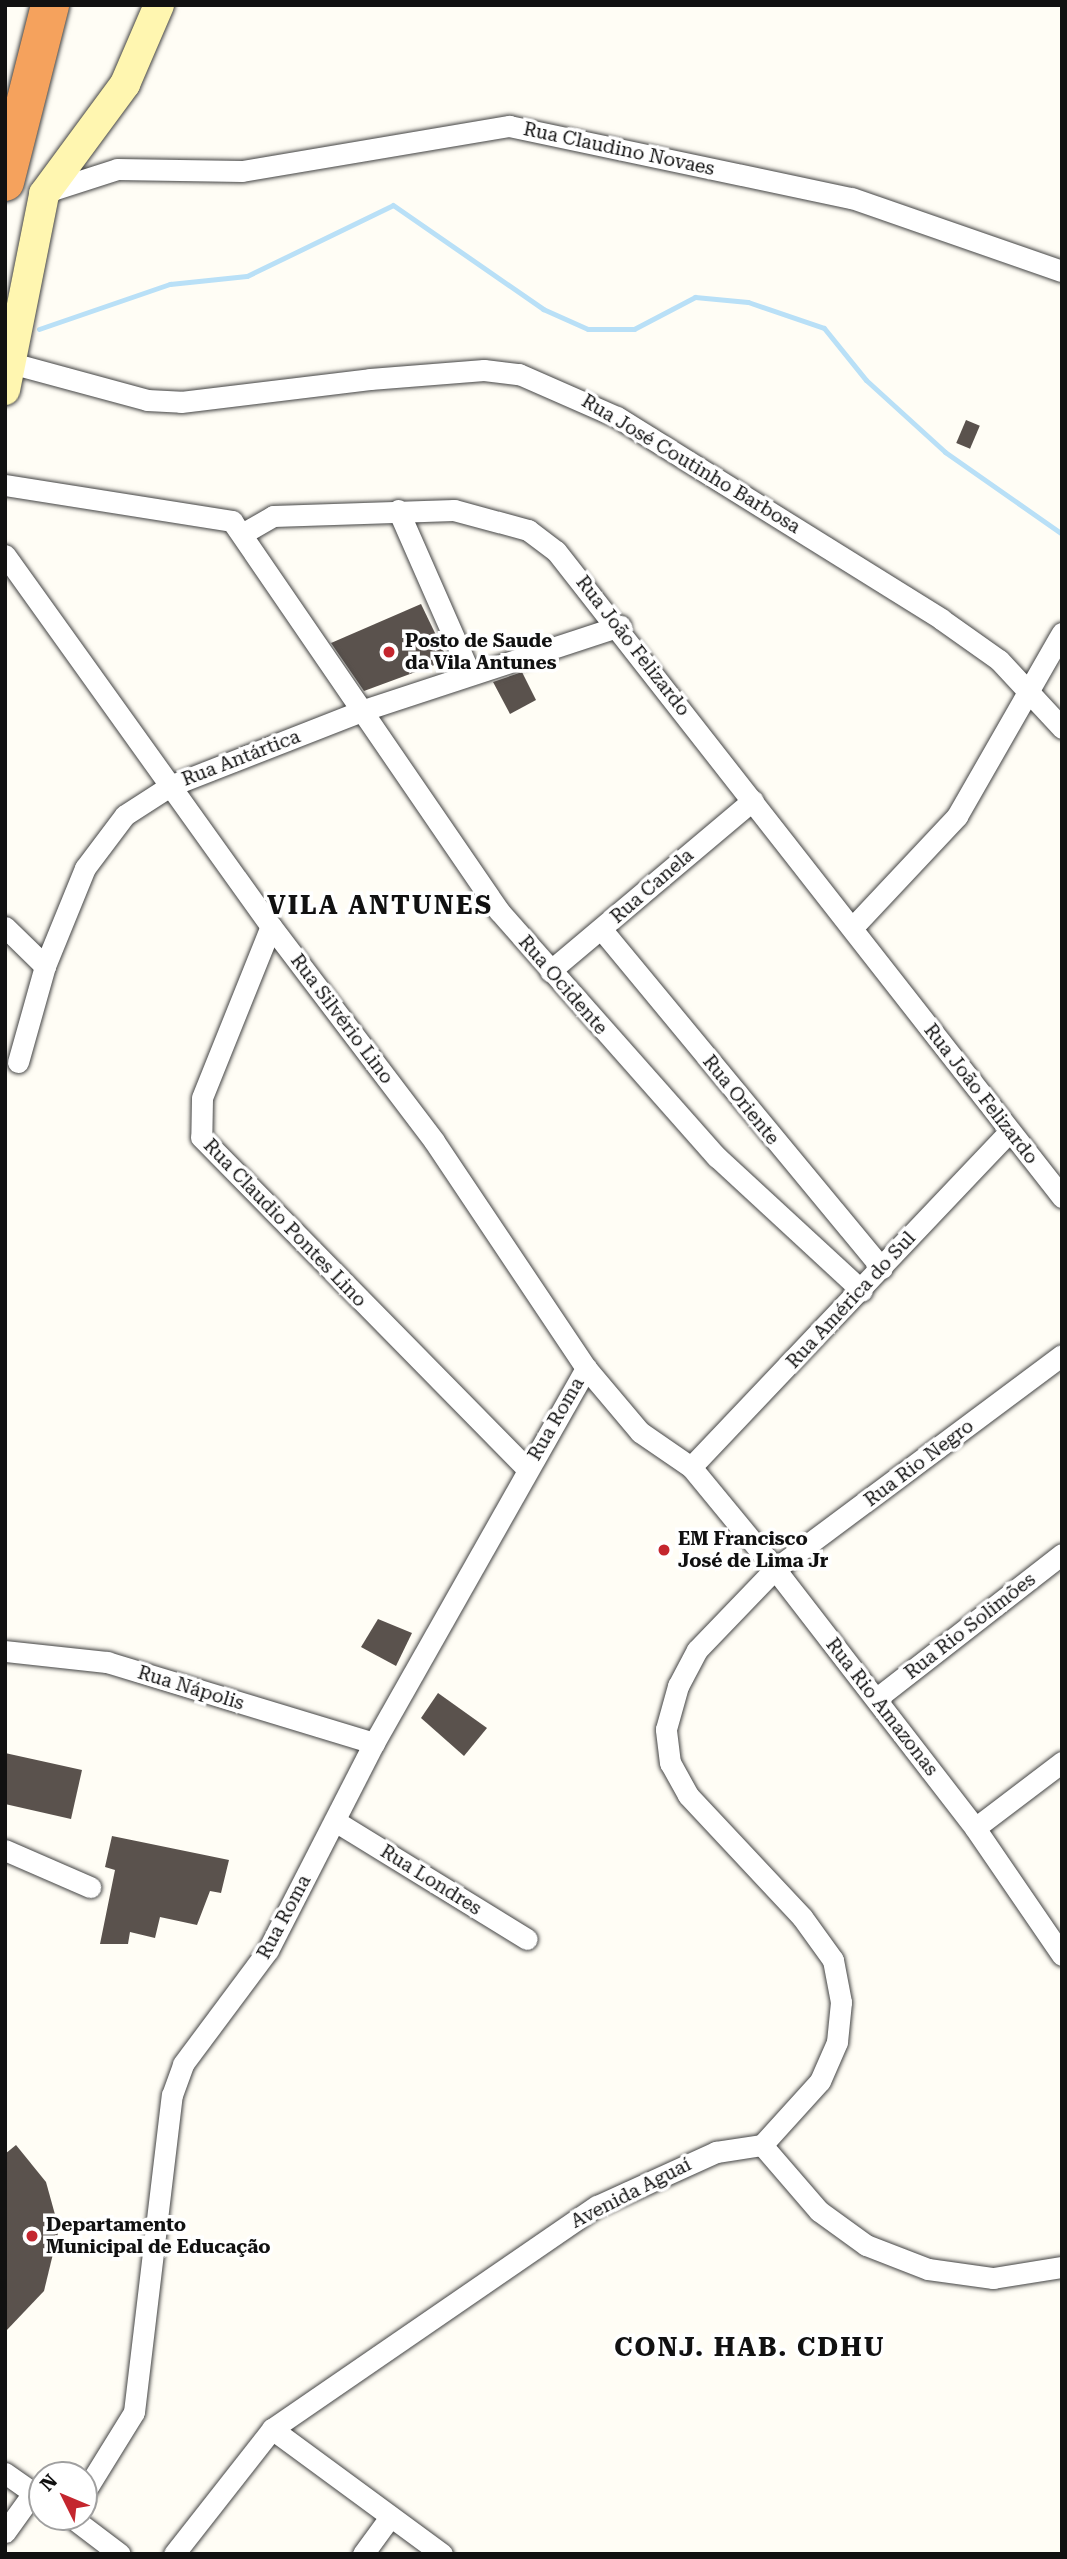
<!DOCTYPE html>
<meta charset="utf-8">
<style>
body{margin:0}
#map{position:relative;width:1067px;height:2559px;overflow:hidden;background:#fffdf5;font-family:"Roboto Serif",serif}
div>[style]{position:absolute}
.stream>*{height:5px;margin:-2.5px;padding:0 2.5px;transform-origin:2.5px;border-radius:2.5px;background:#b9e0f7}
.building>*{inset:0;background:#5a524d;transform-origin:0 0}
.roads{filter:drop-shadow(0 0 2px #444) drop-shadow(0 0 2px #444)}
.street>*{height:21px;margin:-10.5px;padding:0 10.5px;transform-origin:10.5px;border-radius:10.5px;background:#fff}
.secondary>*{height:30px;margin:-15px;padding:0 15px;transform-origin:15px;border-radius:15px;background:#fff6b0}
.highway>*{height:38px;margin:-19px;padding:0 19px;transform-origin:19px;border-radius:19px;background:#f5a25d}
.dots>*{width:19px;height:19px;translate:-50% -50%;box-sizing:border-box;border:4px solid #fff;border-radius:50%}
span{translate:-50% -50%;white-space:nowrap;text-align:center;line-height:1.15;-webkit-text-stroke:7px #fff;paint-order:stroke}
.street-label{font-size:19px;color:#111}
.poi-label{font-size:19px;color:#111;font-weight:700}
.left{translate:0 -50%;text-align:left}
.district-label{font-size:26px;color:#111;font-weight:700;letter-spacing:2px}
.frame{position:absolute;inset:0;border:7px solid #111;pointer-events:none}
.north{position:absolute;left:28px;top:2461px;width:70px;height:70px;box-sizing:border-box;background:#fff;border:2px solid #a0a0a0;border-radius:50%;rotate:313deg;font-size:19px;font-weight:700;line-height:28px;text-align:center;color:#111}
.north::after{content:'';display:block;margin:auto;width:24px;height:32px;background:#c4262e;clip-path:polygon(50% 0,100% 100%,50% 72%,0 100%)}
</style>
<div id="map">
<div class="stream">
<div style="left:39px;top:329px;width:139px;rotate:-19deg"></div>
<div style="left:170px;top:284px;width:77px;rotate:-5.9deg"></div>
<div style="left:247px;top:276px;width:162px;rotate:-25.9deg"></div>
<div style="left:393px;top:205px;width:183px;rotate:34.7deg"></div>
<div style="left:543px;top:309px;width:49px;rotate:24deg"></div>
<div style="left:588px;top:329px;width:46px"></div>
<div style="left:634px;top:329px;width:69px;rotate:-27.7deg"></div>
<div style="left:695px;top:297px;width:53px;rotate:5.4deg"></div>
<div style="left:748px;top:302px;width:80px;rotate:18.9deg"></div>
<div style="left:824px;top:328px;width:67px;rotate:51.1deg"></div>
<div style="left:866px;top:380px;width:107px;rotate:42.3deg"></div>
<div style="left:945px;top:452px;width:143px;rotate:35deg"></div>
</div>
<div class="building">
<div style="left:966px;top:420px;width:15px;height:25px;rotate:23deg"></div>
<div style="clip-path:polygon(421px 604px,448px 660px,364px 691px,331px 643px)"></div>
<div style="clip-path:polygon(522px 672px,536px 700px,510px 714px,493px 682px)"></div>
<div style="clip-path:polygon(378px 1619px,412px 1633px,396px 1666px,361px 1647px)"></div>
<div style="clip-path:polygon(438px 1693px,487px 1728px,464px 1756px,421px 1718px)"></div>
<div style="clip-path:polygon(5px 1753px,82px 1770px,71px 1819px,5px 1804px)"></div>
<div style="clip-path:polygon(112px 1836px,229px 1860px,221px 1893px,210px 1891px,197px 1925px,160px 1917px,155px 1938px,130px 1932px,128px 1944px,100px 1944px,115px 1870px,105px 1867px)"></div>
<div style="clip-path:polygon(16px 2145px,46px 2182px,59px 2229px,44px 2291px,5px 2332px,5px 2154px)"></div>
</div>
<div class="roads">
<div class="street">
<div style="left:49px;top:191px;width:71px;rotate:-17.9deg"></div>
<div style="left:117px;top:169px;width:125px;rotate:0.9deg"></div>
<div style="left:242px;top:171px;width:271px;rotate:-9.6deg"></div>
<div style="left:509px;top:126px;width:350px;rotate:11.9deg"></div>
<div style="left:852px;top:198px;width:222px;rotate:19.2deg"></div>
<div style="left:11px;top:363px;width:141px;rotate:15.2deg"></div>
<div style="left:147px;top:400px;width:34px;rotate:3deg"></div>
<div style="left:181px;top:402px;width:190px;rotate:-6.9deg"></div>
<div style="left:370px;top:379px;width:114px;rotate:-4.5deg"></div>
<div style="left:484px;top:370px;width:35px;rotate:7deg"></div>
<div style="left:519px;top:374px;width:107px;rotate:23.7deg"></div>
<div style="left:617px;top:417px;width:382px;rotate:31.9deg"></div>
<div style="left:941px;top:619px;width:71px;rotate:35.3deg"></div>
<div style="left:999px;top:660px;width:93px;rotate:47.2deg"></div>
<div style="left:5px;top:485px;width:230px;rotate:9deg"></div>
<div style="left:232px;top:521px;width:473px;rotate:55.6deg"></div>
<div style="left:499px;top:911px;width:329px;rotate:48.5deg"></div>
<div style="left:717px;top:1157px;width:197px;rotate:42.7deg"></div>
<div style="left:398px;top:510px;width:177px;rotate:66.3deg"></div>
<div style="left:242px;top:534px;width:36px;rotate:-30deg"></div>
<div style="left:273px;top:516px;width:181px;rotate:-1.9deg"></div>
<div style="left:454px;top:510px;width:77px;rotate:15.1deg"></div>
<div style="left:528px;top:530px;width:35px;rotate:37deg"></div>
<div style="left:556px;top:551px;width:821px;rotate:51.93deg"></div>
<div style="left:5px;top:555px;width:457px;rotate:54.4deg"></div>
<div style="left:271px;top:926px;width:270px;rotate:52.8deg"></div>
<div style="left:434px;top:1141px;width:273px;rotate:56.2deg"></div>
<div style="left:586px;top:1368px;width:84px;rotate:49.8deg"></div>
<div style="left:640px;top:1432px;width:62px;rotate:34.5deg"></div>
<div style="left:691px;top:1467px;width:132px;rotate:50.5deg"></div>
<div style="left:775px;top:1569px;width:327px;rotate:52.3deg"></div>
<div style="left:975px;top:1828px;width:154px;rotate:55.6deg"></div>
<div style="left:271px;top:926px;width:185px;rotate:111.9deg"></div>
<div style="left:202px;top:1098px;width:39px;rotate:91deg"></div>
<div style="left:201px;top:1137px;width:465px;rotate:45.5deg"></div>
<div style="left:5px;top:927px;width:56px;rotate:44.3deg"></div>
<div style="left:852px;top:928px;width:154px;rotate:-46.8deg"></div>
<div style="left:957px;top:816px;width:211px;rotate:-60.2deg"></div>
<div style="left:602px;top:930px;width:439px;rotate:50.4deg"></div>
<div style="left:550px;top:971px;width:265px;rotate:-40.1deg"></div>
<div style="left:18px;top:1062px;width:100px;rotate:-74.3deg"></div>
<div style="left:45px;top:966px;width:106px;rotate:-67.8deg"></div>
<div style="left:85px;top:868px;width:66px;rotate:-53deg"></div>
<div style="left:125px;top:815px;width:54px;rotate:-32.8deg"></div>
<div style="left:170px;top:786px;width:205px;rotate:-21.4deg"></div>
<div style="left:361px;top:711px;width:273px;rotate:-18.2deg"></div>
<div style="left:691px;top:1467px;width:463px;rotate:-46.5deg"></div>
<div style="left:5px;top:1651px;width:103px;rotate:6.2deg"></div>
<div style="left:107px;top:1662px;width:279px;rotate:16.9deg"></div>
<div style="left:877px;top:1698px;width:234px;rotate:-37.9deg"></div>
<div style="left:335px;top:1821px;width:225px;rotate:31.6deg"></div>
<div style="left:975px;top:1828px;width:109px;rotate:-37.2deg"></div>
<div style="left:5px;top:1850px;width:93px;rotate:23.5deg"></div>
<div style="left:762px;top:2145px;width:87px;rotate:49.2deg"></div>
<div style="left:819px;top:2211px;width:58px;rotate:35.9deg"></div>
<div style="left:866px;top:2245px;width:66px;rotate:21.2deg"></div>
<div style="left:928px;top:2269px;width:66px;rotate:7.9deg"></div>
<div style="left:993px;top:2278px;width:70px;rotate:-9.1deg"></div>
<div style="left:272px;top:2429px;width:211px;rotate:36.3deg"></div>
<div style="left:5px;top:2473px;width:45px;rotate:35.1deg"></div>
<div style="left:84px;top:2493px;width:95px;rotate:-58.3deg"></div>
<div style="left:134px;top:2412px;width:319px;rotate:-83.2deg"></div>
<div style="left:172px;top:2095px;width:33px;rotate:-70deg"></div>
<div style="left:183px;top:2064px;width:142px;rotate:-53.3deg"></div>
<div style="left:268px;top:1950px;width:233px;rotate:-62.9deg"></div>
<div style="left:374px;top:1743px;width:431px;rotate:-60.5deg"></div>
<div style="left:71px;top:2517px;width:61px;rotate:37.1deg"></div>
<div style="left:5px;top:2532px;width:48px;rotate:-54.3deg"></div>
<div style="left:174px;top:2554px;width:159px;rotate:-51.9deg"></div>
<div style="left:272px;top:2429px;width:394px;rotate:-34.5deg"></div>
<div style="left:597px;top:2206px;width:131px;rotate:-24.4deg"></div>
<div style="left:716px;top:2152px;width:47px;rotate:-8.7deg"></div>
<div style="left:762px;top:2145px;width:86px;rotate:-47.8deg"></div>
<div style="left:820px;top:2081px;width:43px;rotate:-66.4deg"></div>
<div style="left:837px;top:2042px;width:40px;rotate:-84.3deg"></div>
<div style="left:841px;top:2002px;width:43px;rotate:-100.8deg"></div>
<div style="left:833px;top:1960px;width:53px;rotate:-125.8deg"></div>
<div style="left:802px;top:1917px;width:167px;rotate:-133.1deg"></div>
<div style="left:688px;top:1795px;width:37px;rotate:-119deg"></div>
<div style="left:670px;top:1763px;width:34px;rotate:-97deg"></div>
<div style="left:666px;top:1729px;width:45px;rotate:-74.4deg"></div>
<div style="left:678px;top:1686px;width:41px;rotate:-62.2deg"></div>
<div style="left:697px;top:1650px;width:112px;rotate:-46.1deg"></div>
<div style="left:775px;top:1569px;width:358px;rotate:-36.7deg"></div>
<div style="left:363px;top:2554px;width:46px;rotate:-53.9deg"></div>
</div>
<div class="secondary">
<div style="left:5px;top:390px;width:200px;rotate:-78.7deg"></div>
<div style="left:44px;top:194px;width:137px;rotate:-53.6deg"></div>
<div style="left:125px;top:84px;width:86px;rotate:-66.7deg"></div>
</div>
<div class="highway">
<div style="left:5px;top:182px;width:183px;rotate:-75.7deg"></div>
</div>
</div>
<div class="dots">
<div style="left:389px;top:652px;background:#c4262e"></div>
<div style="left:664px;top:1550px;background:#c4262e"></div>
<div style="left:32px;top:2236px;background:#c4262e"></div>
</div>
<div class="street-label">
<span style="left:619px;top:149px;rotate:12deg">Rua Claudino Novaes</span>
<span style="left:691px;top:464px;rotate:31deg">Rua José Coutinho Barbosa</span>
<span style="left:633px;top:646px;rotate:52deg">Rua João Felizardo</span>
<span style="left:241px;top:758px;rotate:-21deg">Rua Antártica</span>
<span style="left:652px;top:886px;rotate:-41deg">Rua Canela</span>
<span style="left:563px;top:985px;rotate:49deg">Rua Ocidente</span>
<span style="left:342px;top:1019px;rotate:53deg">Rua Silvério Lino</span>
<span style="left:981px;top:1094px;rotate:52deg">Rua João Felizardo</span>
<span style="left:741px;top:1100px;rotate:51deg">Rua Oriente</span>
<span style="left:285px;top:1223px;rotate:46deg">Rua Claudio Pontes Lino</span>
<span style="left:851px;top:1300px;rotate:-47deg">Rua América do Sul</span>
<span style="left:556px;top:1419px;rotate:-60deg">Rua Roma</span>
<span style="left:919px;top:1463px;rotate:-37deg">Rua Rio Negro</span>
<span style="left:970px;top:1626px;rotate:-38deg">Rua Rio Solimões</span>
<span style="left:191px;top:1688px;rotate:17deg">Rua Nápolis</span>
<span style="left:882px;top:1707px;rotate:52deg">Rua Rio Amazonas</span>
<span style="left:431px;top:1880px;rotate:32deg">Rua Londres</span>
<span style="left:284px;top:1917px;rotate:-62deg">Rua Roma</span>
<span style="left:631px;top:2193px;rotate:-27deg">Avenida Aguaí</span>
</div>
<div class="poi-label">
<span class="left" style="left:405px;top:652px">Posto de Saude<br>da Vila Antunes</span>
<span class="left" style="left:678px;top:1550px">EM Francisco<br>José de Lima Jr</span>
<span class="left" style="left:46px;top:2236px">Departamento<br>Municipal de Educação</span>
</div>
<div class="district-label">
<span style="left:380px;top:906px">VILA ANTUNES</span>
<span style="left:750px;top:2348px">CONJ. HAB. CDHU</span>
</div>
<div class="frame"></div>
<div class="north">N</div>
</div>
